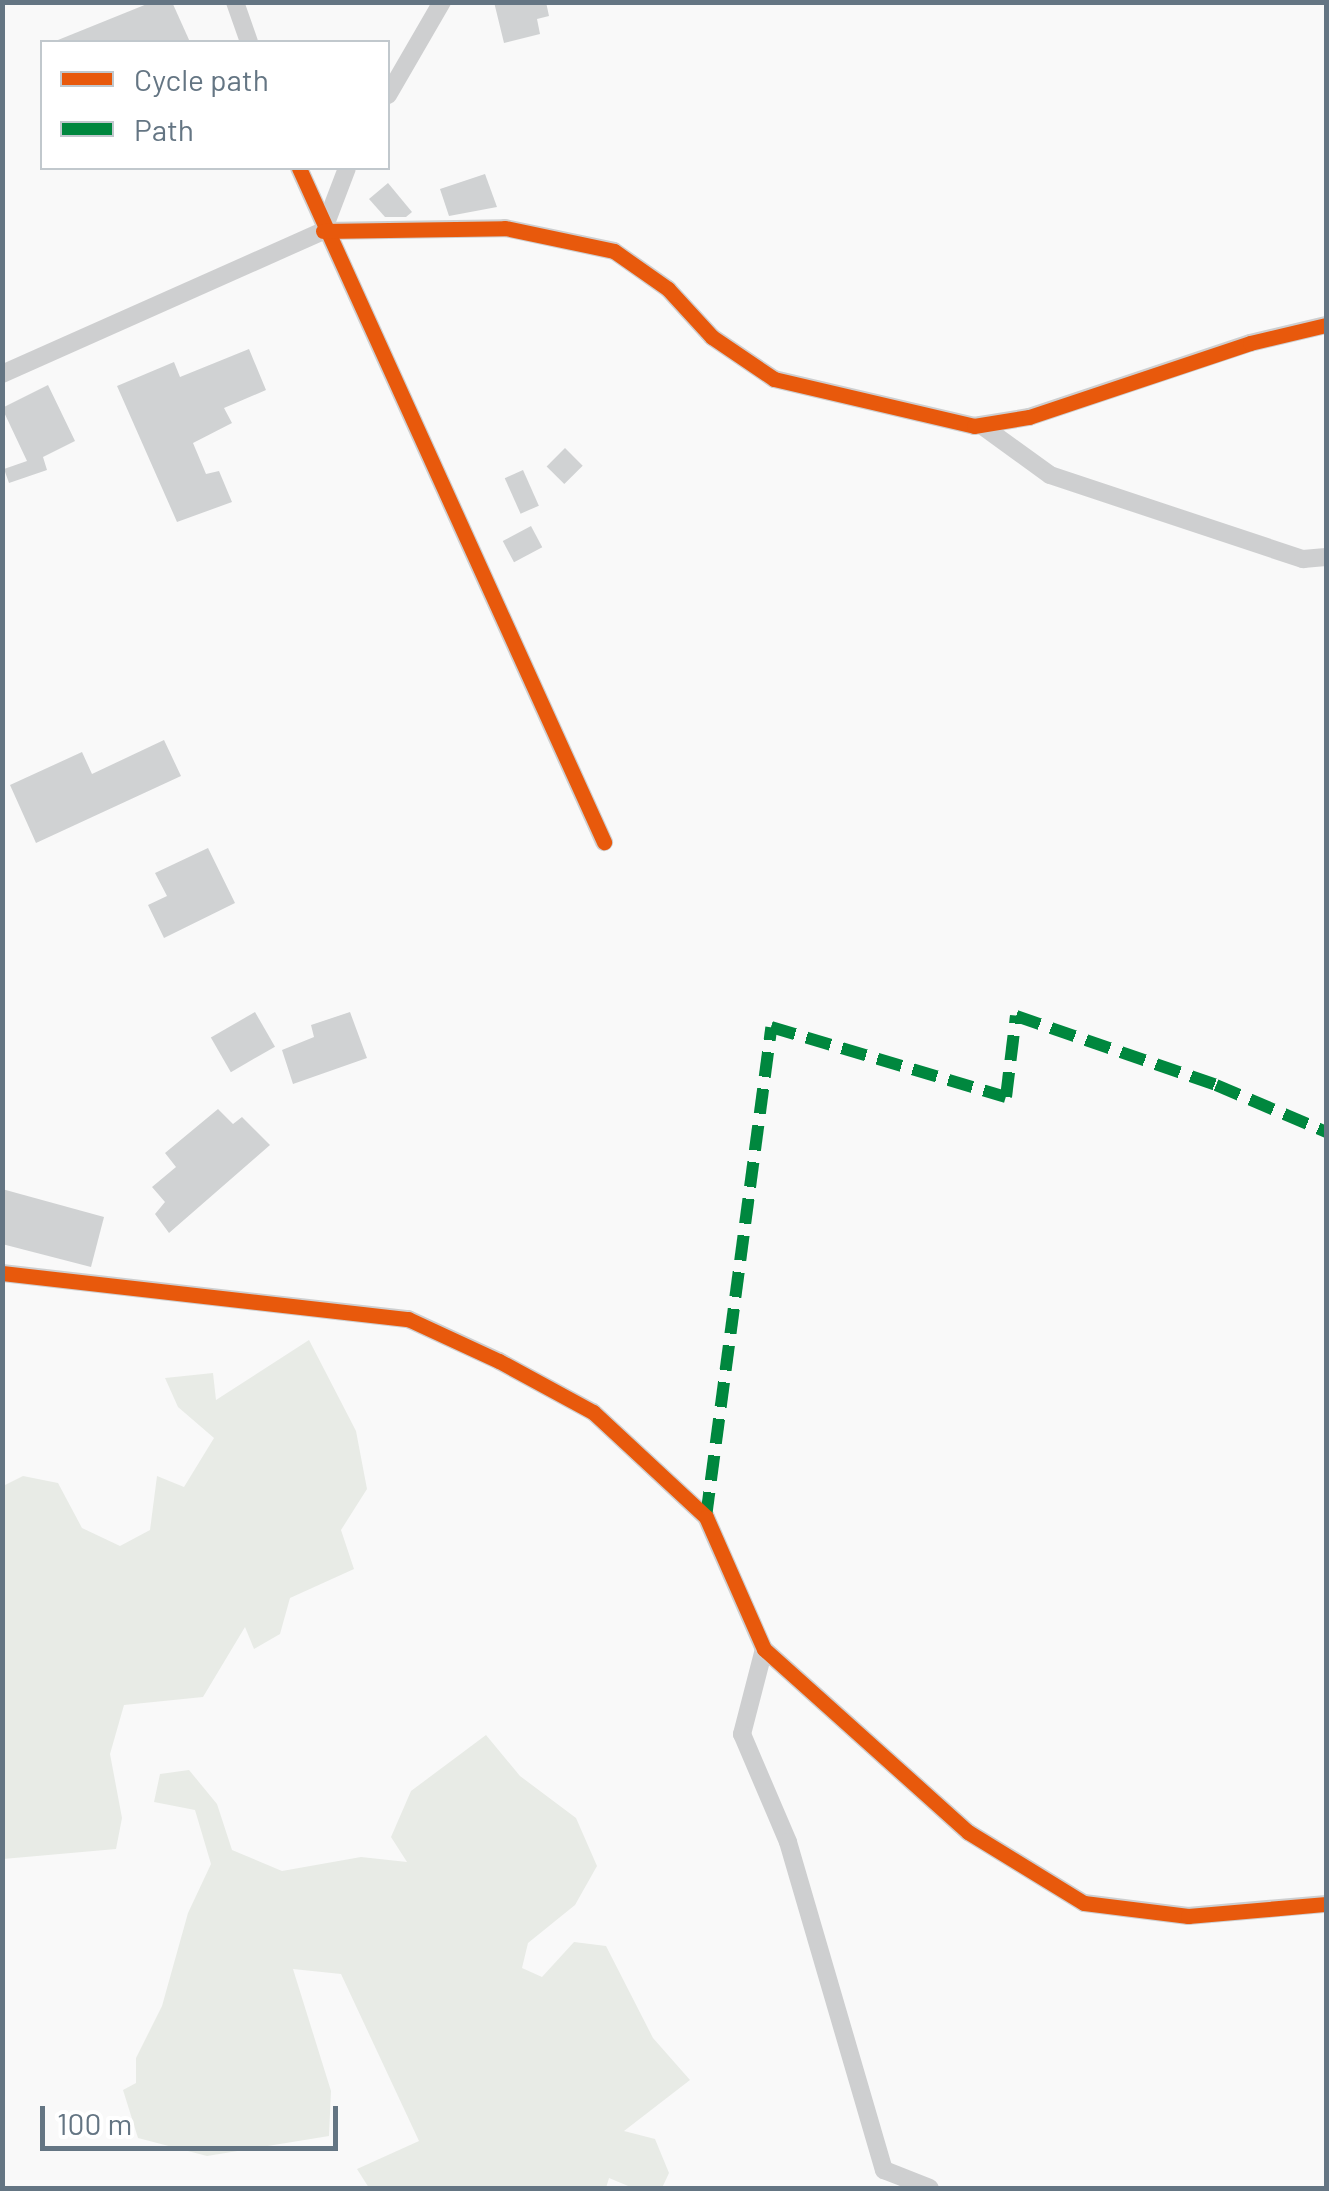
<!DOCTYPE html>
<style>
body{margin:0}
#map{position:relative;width:1329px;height:2191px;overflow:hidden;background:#f9f9f9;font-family:Barlow,sans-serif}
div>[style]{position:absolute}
.green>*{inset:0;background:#e8ebe6}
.building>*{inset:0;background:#d0d2d3;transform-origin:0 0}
.minor>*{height:18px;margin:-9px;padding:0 9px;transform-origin:9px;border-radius:9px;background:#cecfd0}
.quiet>*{height:12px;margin-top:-6px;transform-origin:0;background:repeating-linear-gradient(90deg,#00873e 0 25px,transparent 0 37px)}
.cycleway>*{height:15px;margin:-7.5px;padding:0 7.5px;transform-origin:7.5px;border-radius:7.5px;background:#e8590c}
span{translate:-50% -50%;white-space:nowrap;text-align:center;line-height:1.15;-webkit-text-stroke:10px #fff;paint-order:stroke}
.frame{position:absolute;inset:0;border:5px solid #647583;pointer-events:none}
.legend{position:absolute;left:40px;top:40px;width:350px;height:130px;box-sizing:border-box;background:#fff;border:2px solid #c1c8cd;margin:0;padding:12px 18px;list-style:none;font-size:30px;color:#647583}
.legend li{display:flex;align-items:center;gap:20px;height:50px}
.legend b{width:50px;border:2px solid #c1c8cd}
.scale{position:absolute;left:40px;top:2106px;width:298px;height:45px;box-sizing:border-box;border:5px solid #647583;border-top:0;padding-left:12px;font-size:30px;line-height:35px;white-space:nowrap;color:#647583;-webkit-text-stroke:8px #fff;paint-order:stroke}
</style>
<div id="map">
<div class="green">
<div style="clip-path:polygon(309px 1340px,356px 1431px,367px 1489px,341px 1530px,354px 1569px,290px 1598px,280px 1634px,254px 1649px,245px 1627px,203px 1697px,124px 1705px,110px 1754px,122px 1818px,116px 1849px,3px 1859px,3px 1486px,23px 1476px,58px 1483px,82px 1528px,120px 1546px,150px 1530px,157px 1476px,184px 1487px,214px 1438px,178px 1407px,165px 1378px,213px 1373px,216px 1400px)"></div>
<div style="clip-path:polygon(486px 1735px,520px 1776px,576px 1818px,597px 1866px,575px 1905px,528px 1943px,522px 1968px,542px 1977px,574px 1942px,606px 1946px,653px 2038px,690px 2080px,624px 2131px,655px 2139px,669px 2173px,662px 2188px,633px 2188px,609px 2178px,606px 2188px,369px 2188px,357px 2169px,419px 2141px,341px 1974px,293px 1969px,331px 2091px,329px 2136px,207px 2156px,138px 2138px,123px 2090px,136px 2083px,136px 2058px,162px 2006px,188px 1913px,211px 1864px,195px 1810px,154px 1802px,160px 1774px,189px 1770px,217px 1804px,232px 1850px,282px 1871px,361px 1857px,407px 1862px,391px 1837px,411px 1791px)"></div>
</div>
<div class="building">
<div style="clip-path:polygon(152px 2px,172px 2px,190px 42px,53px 42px)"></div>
<div style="clip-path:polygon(494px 2px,546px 2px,549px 16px,537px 19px,540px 34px,504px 43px)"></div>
<div style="clip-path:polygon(485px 174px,497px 207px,449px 216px,440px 189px)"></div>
<div style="clip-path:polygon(388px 183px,412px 212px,406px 217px,385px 217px,369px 199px)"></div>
<div style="clip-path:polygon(249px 349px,266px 390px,224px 408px,232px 423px,193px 443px,206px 474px,219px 471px,232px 502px,177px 522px,117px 386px,174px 362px,180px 377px)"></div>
<div style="clip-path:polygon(48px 385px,75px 441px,43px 457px,47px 470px,9px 483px,4px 469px,27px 461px,2px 408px)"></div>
<div style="left:565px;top:448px;width:25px;height:26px;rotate:45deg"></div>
<div style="left:523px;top:470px;width:39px;height:20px;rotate:66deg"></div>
<div style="left:531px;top:526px;width:24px;height:32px;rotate:62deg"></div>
<div style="clip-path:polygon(164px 740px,181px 776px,36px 843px,10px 785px,82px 752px,92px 774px)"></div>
<div style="clip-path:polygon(208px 848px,235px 903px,164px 938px,148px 905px,167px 896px,155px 873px)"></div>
<div style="left:255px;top:1012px;width:40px;height:51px;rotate:60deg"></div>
<div style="clip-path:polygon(350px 1012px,367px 1058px,293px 1084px,282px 1050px,314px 1037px,311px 1025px)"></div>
<div style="clip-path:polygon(218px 1109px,233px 1124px,242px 1117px,270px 1145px,169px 1233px,155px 1214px,165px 1202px,152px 1187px,176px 1167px,165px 1153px)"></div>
<div style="clip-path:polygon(2px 1189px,104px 1217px,91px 1267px,2px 1244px)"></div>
</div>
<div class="minor">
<div style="left:235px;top:2px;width:42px;rotate:70.7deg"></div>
<div style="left:388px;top:95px;width:108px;rotate:-59.9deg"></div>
<div style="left:299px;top:168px;width:740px;rotate:65.65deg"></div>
<div style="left:323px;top:231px;width:182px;rotate:-0.9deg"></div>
<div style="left:505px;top:228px;width:111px;rotate:11.9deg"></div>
<div style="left:614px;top:251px;width:66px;rotate:35.1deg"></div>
<div style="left:668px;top:289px;width:65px;rotate:47.5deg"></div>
<div style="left:712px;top:337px;width:75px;rotate:34.1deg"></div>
<div style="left:774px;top:379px;width:205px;rotate:13.2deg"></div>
<div style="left:974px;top:426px;width:56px;rotate:-9.3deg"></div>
<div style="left:1029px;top:417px;width:233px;rotate:-18.5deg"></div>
<div style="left:1250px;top:343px;width:78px;rotate:-13.3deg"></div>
<div style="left:2px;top:374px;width:351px;rotate:-24deg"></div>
<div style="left:323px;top:231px;width:67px;rotate:-69.1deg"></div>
<div style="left:981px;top:425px;width:85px;rotate:35.9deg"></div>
<div style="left:1050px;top:475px;width:267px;rotate:18.4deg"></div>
<div style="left:1303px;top:559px;width:23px;rotate:-5deg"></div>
<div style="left:2px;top:1273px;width:409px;rotate:6.5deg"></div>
<div style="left:408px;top:1319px;width:100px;rotate:24.8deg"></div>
<div style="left:499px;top:1361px;width:107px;rotate:28.5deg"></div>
<div style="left:593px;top:1412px;width:154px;rotate:42.9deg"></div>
<div style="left:706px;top:1517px;width:144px;rotate:66.3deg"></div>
<div style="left:764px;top:1649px;width:274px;rotate:41.9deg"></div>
<div style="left:968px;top:1832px;width:136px;rotate:31.5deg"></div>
<div style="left:1084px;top:1903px;width:105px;rotate:7.1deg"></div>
<div style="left:1188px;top:1916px;width:139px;rotate:-5deg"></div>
<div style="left:764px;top:1649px;width:88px;rotate:104.5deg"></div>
<div style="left:742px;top:1734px;width:117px;rotate:66.9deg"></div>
<div style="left:788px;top:1842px;width:342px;rotate:73.7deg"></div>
<div style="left:884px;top:2170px;width:49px;rotate:21.4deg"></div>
</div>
<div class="quiet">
<div style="left:706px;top:1517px;width:494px;rotate:-82.4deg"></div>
<div style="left:771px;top:1027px;width:245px;rotate:16.6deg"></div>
<div style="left:1006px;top:1097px;width:82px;rotate:-83deg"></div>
<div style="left:1016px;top:1016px;width:212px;rotate:19deg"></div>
<div style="left:1216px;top:1085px;width:120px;rotate:23.1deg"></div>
</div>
<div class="cycleway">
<div style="left:299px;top:168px;width:740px;rotate:65.65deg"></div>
<div style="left:323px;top:231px;width:182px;rotate:-0.9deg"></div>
<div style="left:505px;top:228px;width:111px;rotate:11.9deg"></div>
<div style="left:614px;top:251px;width:66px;rotate:35.1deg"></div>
<div style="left:668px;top:289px;width:65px;rotate:47.5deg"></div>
<div style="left:712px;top:337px;width:75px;rotate:34.1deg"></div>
<div style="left:774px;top:379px;width:205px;rotate:13.2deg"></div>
<div style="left:974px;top:426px;width:56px;rotate:-9.3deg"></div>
<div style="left:1029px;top:417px;width:233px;rotate:-18.5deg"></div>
<div style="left:1250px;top:343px;width:78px;rotate:-13.3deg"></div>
<div style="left:2px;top:1273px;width:409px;rotate:6.5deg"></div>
<div style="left:408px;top:1319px;width:100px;rotate:24.8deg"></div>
<div style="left:499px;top:1361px;width:107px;rotate:28.5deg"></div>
<div style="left:593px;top:1412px;width:154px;rotate:42.9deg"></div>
<div style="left:706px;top:1517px;width:144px;rotate:66.3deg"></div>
<div style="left:764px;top:1649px;width:274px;rotate:41.9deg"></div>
<div style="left:968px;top:1832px;width:136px;rotate:31.5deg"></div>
<div style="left:1084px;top:1903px;width:105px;rotate:7.1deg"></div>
<div style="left:1188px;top:1916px;width:139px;rotate:-5deg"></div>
</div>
<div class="frame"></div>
<ul class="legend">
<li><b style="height:12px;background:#e8590c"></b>Cycle path</li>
<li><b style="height:12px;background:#00873e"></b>Path</li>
</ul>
<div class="scale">100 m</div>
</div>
